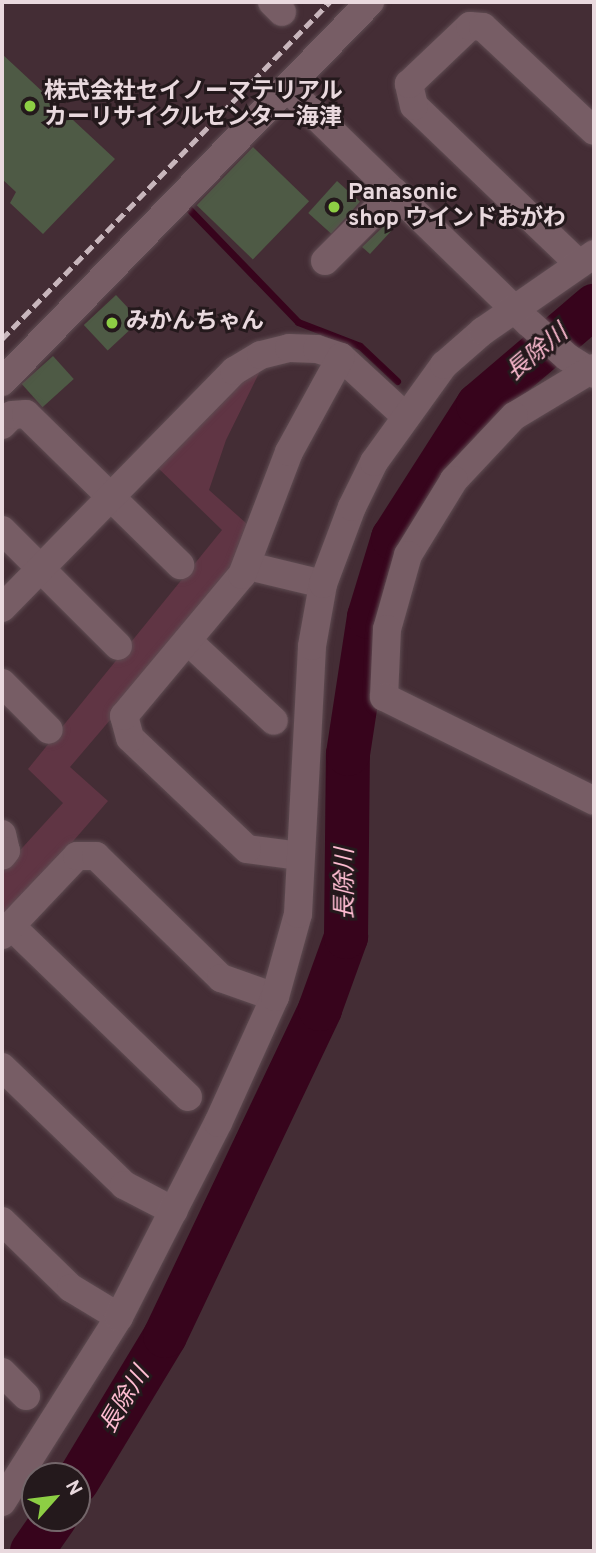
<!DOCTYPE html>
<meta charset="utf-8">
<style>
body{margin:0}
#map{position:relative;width:596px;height:1553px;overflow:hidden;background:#442d35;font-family:Overpass,"Noto Sans JP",sans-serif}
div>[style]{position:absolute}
.green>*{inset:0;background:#603544}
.stream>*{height:7px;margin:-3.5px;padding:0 3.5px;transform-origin:3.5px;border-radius:3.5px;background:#37041c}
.river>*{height:44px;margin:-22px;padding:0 22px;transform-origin:22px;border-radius:22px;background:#37041c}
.building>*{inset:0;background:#4e5a45;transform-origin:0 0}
.roads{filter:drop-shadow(0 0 2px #5f4c52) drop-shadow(0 0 2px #5f4c52)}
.street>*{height:28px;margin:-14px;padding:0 14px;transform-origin:14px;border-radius:14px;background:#775d65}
.rail>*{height:5px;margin-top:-2.5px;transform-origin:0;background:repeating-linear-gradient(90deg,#c8b6bc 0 10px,transparent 0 15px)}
.dots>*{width:19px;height:19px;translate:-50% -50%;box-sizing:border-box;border:4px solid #24191c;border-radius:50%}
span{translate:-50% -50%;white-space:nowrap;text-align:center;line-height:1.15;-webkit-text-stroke:6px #24191c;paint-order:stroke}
.poi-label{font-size:23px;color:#e9d9de;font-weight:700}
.left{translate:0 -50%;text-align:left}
.water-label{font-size:24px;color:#febcd1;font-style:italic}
.frame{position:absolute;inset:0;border:4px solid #e9d9de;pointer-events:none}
.north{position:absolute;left:21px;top:1462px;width:70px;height:70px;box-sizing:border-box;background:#24191c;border:2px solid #73666a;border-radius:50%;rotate:62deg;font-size:19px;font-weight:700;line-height:28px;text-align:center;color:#e9d9de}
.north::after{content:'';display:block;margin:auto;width:24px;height:32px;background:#8dce44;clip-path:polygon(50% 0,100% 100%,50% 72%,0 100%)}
</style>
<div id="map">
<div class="green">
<div style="clip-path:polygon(263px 365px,226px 440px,209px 490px,247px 524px,233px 567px,186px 631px,70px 767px,108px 801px,2px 923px,2px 870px,63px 803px,28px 769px,222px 530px,157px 467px,239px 381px)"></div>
</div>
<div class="stream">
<div style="left:188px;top:208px;width:158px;rotate:46deg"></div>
<div style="left:298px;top:322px;width:66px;rotate:21.2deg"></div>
<div style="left:360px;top:346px;width:51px;rotate:43.4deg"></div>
<div style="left:445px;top:425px;width:16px;rotate:47deg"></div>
</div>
<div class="river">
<div style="left:77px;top:1482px;width:170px;rotate:-58.9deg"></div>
<div style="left:165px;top:1336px;width:362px;rotate:-64.6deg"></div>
<div style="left:320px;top:1009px;width:77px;rotate:-70.1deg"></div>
<div style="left:346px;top:937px;width:183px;rotate:-89.4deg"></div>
<div style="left:348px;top:754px;width:139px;rotate:-81.3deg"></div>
<div style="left:369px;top:617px;width:83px;rotate:-73.1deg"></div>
<div style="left:393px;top:538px;width:158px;rotate:-57.4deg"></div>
<div style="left:478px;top:405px;width:153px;rotate:-40.5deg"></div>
<div style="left:32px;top:1551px;width:40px;rotate:-55.1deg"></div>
</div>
<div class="building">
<div style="clip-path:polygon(2px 54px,115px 159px,43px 234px,10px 203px,16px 192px,2px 179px)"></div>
<div style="left:253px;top:147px;width:78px;height:81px;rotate:44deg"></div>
<div style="left:337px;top:181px;width:31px;height:43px;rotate:42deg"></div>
<div style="clip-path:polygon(387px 223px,393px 229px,370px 254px,362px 247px)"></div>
<div style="left:116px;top:295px;width:35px;height:44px;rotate:47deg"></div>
<div style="left:53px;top:356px;width:31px;height:42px;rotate:48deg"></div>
</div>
<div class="roads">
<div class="street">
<div style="left:272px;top:2px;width:14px;rotate:45deg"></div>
<div style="left:287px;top:88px;width:337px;rotate:44.2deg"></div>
<div style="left:529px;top:323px;width:51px;rotate:41.8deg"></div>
<div style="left:567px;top:357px;width:32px;rotate:32deg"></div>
<div style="left:325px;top:261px;width:98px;rotate:-45deg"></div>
<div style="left:579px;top:264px;width:228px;rotate:-136.2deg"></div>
<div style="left:414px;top:106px;width:23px;rotate:-103deg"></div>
<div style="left:409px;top:84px;width:84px;rotate:-43.6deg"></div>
<div style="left:470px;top:26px;width:13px;rotate:4deg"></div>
<div style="left:483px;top:27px;width:152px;rotate:43.1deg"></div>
<div style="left:594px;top:368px;width:93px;rotate:149deg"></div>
<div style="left:514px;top:416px;width:88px;rotate:133.2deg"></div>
<div style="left:454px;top:480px;width:88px;rotate:121.5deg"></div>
<div style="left:408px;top:555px;width:77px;rotate:105.8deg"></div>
<div style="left:387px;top:629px;width:68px;rotate:92.5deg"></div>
<div style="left:384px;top:697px;width:234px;rotate:26.3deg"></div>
<div style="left:2px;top:382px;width:529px;rotate:-45.92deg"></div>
<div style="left:2px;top:425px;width:14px;rotate:-45deg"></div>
<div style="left:12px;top:415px;width:14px;rotate:-4deg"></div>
<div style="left:26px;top:414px;width:216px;rotate:44.4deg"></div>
<div style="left:2px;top:530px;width:164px;rotate:45deg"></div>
<div style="left:248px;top:566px;width:77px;rotate:13.5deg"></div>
<div style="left:2px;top:608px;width:332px;rotate:-45.6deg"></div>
<div style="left:234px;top:371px;width:31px;rotate:-31deg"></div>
<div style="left:261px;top:355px;width:29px;rotate:-14deg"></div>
<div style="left:289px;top:348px;width:28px;rotate:2deg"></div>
<div style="left:317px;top:349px;width:25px;rotate:18deg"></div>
<div style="left:341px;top:357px;width:86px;rotate:42.6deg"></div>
<div style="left:188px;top:641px;width:117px;rotate:42.9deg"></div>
<div style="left:2px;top:683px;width:66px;rotate:45deg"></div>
<div style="left:2px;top:834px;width:17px;rotate:77deg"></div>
<div style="left:6px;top:851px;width:6px;rotate:129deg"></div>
<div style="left:300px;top:856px;width:53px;rotate:-172.5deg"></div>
<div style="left:247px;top:849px;width:161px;rotate:-136.5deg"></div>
<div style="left:130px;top:738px;width:23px;rotate:-105deg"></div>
<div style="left:124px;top:716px;width:184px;rotate:-50.1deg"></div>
<div style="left:242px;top:575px;width:132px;rotate:-69.1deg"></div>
<div style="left:289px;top:452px;width:108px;rotate:-61.3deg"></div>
<div style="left:11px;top:926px;width:246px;rotate:44deg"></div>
<div style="left:2px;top:935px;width:109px;rotate:-46.5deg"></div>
<div style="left:77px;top:856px;width:19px"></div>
<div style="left:96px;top:856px;width:175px;rotate:44.3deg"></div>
<div style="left:221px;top:978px;width:57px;rotate:19.4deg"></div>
<div style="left:2px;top:1067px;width:170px;rotate:44deg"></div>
<div style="left:124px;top:1185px;width:56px;rotate:27.5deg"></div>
<div style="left:2px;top:1221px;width:96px;rotate:44.2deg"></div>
<div style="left:71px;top:1288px;width:56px;rotate:31.1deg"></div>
<div style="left:2px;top:1372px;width:34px;rotate:45deg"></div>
<div style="left:2px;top:1502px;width:219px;rotate:-57.7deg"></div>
<div style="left:119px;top:1317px;width:218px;rotate:-63deg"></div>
<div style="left:218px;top:1123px;width:138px;rotate:-65.7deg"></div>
<div style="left:275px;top:997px;width:86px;rotate:-74.5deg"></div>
<div style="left:298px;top:914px;width:268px;rotate:-87deg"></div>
<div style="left:312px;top:646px;width:63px;rotate:-79.9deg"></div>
<div style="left:323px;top:584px;width:82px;rotate:-69.4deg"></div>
<div style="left:352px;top:507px;width:50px;rotate:-63.9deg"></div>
<div style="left:374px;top:462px;width:120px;rotate:-54.2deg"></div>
<div style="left:444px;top:365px;width:52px;rotate:-41.1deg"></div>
<div style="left:483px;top:331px;width:135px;rotate:-34.7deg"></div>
</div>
</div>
<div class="rail">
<div style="left:2px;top:339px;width:470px;rotate:-45.8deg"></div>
</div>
<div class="dots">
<div style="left:30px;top:106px;background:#8dce44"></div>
<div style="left:334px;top:207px;background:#8dce44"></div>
<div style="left:112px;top:323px;background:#8dce44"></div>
</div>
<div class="poi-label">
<span class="left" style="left:44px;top:106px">株式会社セイノーマテリアル<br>カーリサイクルセンター海津</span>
<span class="left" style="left:348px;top:207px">Panasonic<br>shop ウインドおがわ</span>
<span class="left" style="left:126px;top:323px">みかんちゃん</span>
</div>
<div class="water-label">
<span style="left:538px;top:354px;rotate:-40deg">長除川</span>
<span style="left:347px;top:884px;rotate:-90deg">長除川</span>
<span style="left:126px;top:1401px;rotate:-59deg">長除川</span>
</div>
<div class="frame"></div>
<div class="north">N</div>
</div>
